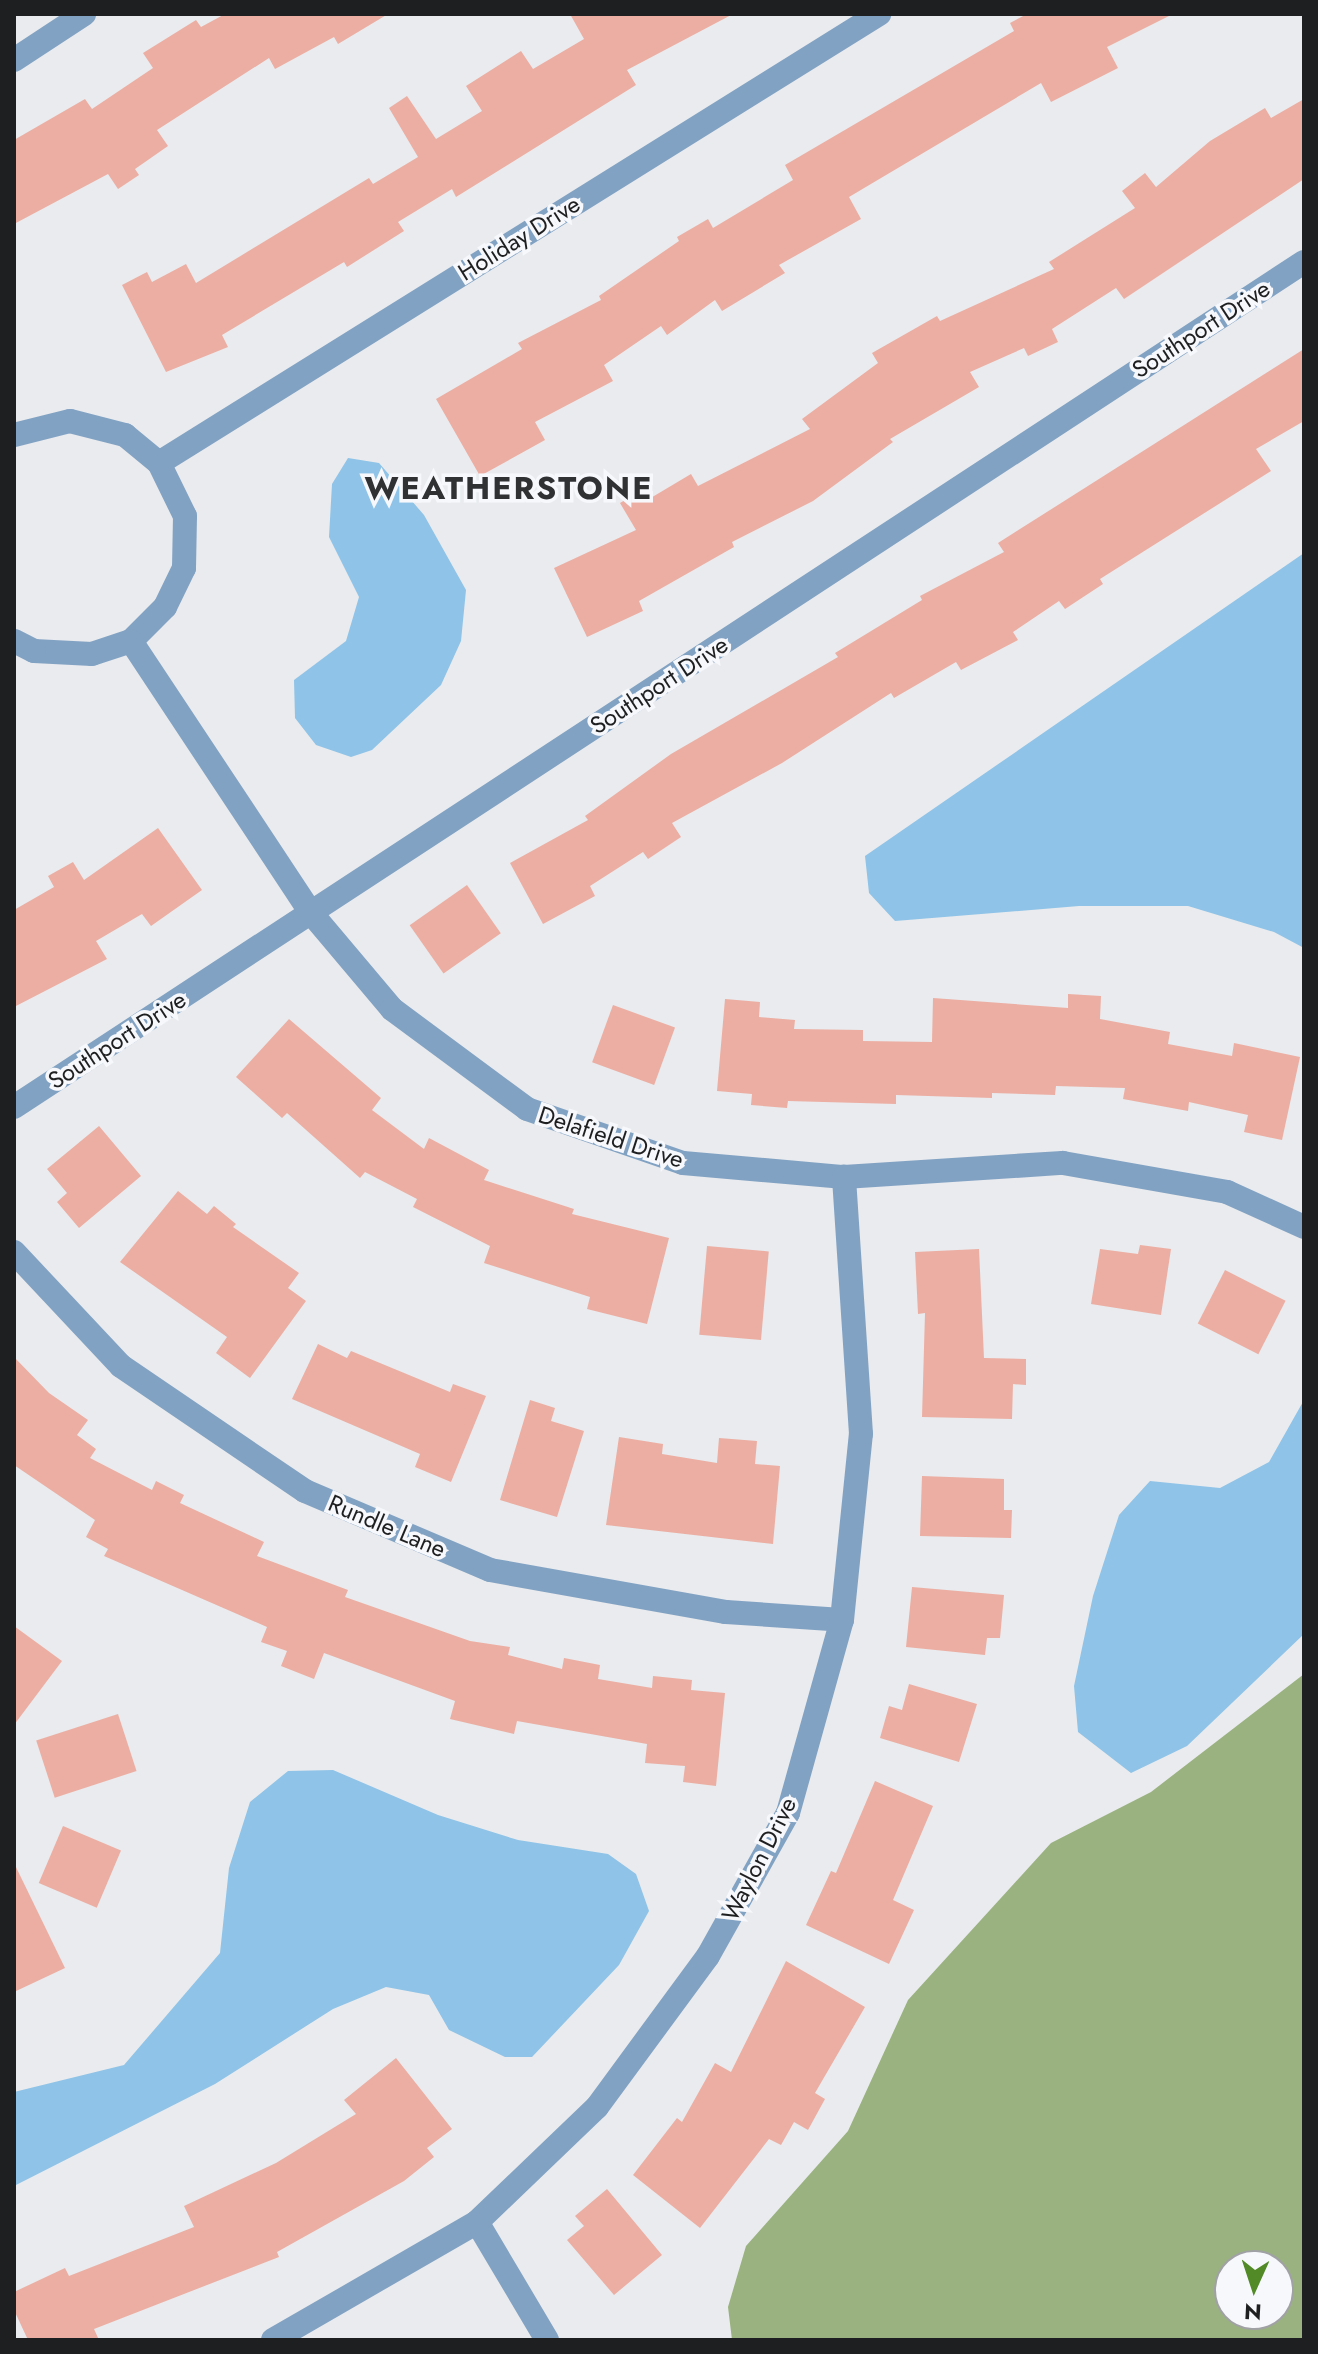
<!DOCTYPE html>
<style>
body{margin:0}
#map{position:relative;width:1318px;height:2354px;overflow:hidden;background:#e9ebee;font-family:Jost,sans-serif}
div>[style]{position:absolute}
.forest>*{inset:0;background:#9ab280}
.water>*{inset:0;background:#8fc3e7}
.building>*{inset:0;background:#ecaea2;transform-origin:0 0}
.minor>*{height:24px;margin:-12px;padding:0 12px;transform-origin:12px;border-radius:12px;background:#82a2c3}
span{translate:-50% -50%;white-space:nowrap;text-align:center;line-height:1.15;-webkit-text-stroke:7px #f7f8fc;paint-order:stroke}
.street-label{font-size:24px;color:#1e1f20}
.district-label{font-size:32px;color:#303133;font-weight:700;letter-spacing:2px}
.frame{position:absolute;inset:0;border:16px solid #1e1f20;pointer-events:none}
.north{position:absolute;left:1214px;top:2250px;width:80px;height:80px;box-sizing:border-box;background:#f7f8fc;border:2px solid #a0a1a4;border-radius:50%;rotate:183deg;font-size:22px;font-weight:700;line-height:32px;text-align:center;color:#1e1f20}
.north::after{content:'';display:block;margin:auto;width:28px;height:36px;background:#518a26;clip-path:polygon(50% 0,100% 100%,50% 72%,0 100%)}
</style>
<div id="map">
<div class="forest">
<div style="clip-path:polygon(evenodd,1304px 1674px,1304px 2340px,732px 2340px,728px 2307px,746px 2246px,848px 2131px,908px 2000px,1051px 1843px,1151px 1792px,1304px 1674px,1230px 2266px,1278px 2266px,1278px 2314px,1230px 2314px,1230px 2266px)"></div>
</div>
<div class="water">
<div style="clip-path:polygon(348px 458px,379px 463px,424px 515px,466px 590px,461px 641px,441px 685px,372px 750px,351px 757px,316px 745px,295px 718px,294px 680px,346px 641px,359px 597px,329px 537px,332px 484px)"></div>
<div style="clip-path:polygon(1304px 553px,1304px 948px,1274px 932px,1188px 906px,1079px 906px,895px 921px,869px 893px,865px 856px)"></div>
<div style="clip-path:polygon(1304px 1400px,1304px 1634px,1187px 1746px,1131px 1773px,1078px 1732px,1074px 1686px,1093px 1596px,1119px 1515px,1150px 1481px,1220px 1488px,1269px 1462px)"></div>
<div style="clip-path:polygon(333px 1770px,438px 1815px,518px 1840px,608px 1854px,636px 1874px,649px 1911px,619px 1965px,532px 2057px,505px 2057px,449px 2030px,429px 1995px,386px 1987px,333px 2009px,215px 2084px,14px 2186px,14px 2092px,124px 2065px,220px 1953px,229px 1868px,250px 1802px,288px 1771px)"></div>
</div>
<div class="building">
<div style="clip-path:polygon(225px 14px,388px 14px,338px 44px,334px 37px,275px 69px,269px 58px,157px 130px,168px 146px,135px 169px,139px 175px,118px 189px,108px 174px,14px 224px,14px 140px,85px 99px,92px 109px,153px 68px,143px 53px,196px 20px,201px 27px)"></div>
<div style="clip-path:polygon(570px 14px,733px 14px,627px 70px,636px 85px,456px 197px,452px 189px,398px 222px,404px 231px,347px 267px,344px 262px,222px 335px,228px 347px,166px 372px,122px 285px,147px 272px,152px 282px,186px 264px,196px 283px,369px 178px,373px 184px,418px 157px,389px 108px,407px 96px,436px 139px,482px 111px,466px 86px,521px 51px,533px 69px,584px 39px)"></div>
<div style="clip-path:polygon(1027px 14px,1173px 14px,1107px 47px,1118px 68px,1051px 102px,1041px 83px,849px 197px,861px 219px,779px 265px,785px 273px,722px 311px,715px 300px,667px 335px,661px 326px,604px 365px,613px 381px,535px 422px,545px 440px,480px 476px,436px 399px,522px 349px,518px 343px,601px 300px,599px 296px,679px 241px,677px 237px,708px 219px,713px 228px,793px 180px,785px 165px,1014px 31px,1010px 23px)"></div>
<div style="clip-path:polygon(1304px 99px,1304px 179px,1124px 299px,1116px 288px,1052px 329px,1058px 342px,1028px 356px,1024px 348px,970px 372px,979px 387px,890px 439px,893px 442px,813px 501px,732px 542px,734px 547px,639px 601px,643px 611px,587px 637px,554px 568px,636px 530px,620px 503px,644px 489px,649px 499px,691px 474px,698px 486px,810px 429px,802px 419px,878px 363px,872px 353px,937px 316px,940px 321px,1054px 269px,1049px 262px,1135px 208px,1122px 191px,1145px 173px,1156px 187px,1210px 141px,1265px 108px,1271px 118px)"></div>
<div style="clip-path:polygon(1304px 349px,1304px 421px,1256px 449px,1271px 471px,1100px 579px,1103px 584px,1065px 609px,1059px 601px,1013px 632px,1018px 640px,961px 670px,956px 662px,894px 698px,891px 693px,782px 763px,672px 823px,681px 837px,648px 859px,643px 852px,590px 886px,595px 896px,543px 924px,510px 863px,588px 820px,585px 816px,671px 754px,838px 657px,835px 653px,922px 600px,920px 596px,1004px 552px,998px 543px)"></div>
<div style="clip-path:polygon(158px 828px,202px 890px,151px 926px,142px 914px,96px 941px,107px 959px,14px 1007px,14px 910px,54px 887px,48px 876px,73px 862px,84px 880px)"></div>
<div style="left:467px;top:885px;width:59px;height:70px;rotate:55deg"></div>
<div style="clip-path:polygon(1068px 994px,1101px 996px,1100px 1019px,1170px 1032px,1168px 1044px,1232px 1056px,1234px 1043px,1300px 1057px,1282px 1140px,1244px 1132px,1248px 1115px,1189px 1102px,1188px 1111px,1123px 1099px,1125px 1088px,1056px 1086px,1055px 1095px,992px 1093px,992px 1098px,896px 1095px,896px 1104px,788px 1101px,787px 1108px,751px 1105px,752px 1094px,717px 1091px,725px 999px,760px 1002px,759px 1017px,795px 1020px,794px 1029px,863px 1030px,863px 1041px,932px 1042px,933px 998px,1068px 1008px)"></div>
<div style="left:613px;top:1005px;width:66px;height:61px;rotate:20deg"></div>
<div style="clip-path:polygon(289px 1019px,381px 1098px,372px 1110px,424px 1149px,429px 1138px,489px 1170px,484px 1180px,574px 1209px,572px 1214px,669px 1238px,647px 1324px,587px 1309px,590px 1297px,484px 1263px,490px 1246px,413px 1207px,417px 1199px,365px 1172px,360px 1178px,287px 1113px,282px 1118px,236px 1077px)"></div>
<div style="clip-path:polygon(99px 1126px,141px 1176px,79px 1228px,57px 1202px,67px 1193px,47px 1169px)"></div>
<div style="clip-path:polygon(178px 1191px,207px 1214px,214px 1206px,236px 1224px,233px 1227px,299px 1273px,288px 1288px,306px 1301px,250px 1378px,216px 1353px,227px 1337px,120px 1262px)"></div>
<div style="clip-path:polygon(1140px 1245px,1171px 1249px,1161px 1315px,1091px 1304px,1100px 1249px,1138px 1254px)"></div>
<div style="left:707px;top:1246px;width:62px;height:89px;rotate:5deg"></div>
<div style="clip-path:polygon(979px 1249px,984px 1358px,1026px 1359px,1026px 1385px,1013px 1384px,1012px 1419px,922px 1417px,925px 1313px,918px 1314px,915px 1252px)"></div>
<div style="left:1225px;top:1270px;width:68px;height:60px;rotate:27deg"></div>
<div style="clip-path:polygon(318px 1344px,347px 1358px,351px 1351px,450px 1392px,453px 1384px,486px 1396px,451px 1482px,415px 1467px,420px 1454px,292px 1399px)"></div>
<div style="clip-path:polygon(14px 1357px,49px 1393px,88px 1420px,77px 1435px,96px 1449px,90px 1458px,152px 1490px,156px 1481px,184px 1495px,180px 1503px,264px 1542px,257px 1556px,348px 1590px,345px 1597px,470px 1641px,510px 1647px,508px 1655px,562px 1669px,564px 1658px,600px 1665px,598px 1679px,652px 1688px,653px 1676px,692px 1680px,691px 1690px,725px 1693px,716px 1786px,683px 1782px,685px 1766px,645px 1763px,647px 1744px,517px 1721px,514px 1734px,450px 1719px,455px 1701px,324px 1653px,314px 1679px,281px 1666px,287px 1651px,261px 1642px,267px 1627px,104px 1556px,108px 1549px,86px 1537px,95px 1520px,14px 1465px)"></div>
<div style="clip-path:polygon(530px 1400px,555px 1408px,551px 1421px,584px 1431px,557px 1517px,500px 1500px)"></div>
<div style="clip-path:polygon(619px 1437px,663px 1444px,662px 1454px,717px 1463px,719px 1438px,757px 1441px,755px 1464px,780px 1466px,773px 1544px,606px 1525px)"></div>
<div style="clip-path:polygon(922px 1476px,1004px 1479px,1004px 1510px,1012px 1510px,1011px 1538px,920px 1536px)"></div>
<div style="clip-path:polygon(912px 1587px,1004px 1595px,1000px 1638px,987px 1638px,985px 1655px,906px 1647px)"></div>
<div style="clip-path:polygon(14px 1626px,62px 1661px,14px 1725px)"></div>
<div style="clip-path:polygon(909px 1684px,977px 1704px,959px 1762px,880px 1738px,889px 1706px,902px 1710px)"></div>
<div style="left:118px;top:1714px;width:60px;height:86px;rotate:72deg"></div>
<div style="clip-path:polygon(875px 1781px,933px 1806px,893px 1900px,914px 1910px,889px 1964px,806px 1925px,831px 1871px,836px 1873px)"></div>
<div style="left:63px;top:1826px;width:63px;height:62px;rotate:23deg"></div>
<div style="clip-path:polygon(14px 1863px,65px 1968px,14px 1992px)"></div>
<div style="clip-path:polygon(786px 1961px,865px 2007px,815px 2093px,825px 2099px,808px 2130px,794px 2122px,781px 2145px,769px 2139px,700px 2228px,633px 2175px,677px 2118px,682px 2122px,715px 2063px,731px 2072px)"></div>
<div style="clip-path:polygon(396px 2058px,452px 2129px,427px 2148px,434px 2157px,404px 2181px,277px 2252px,279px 2257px,94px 2329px,99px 2340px,28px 2340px,14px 2310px,14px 2292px,65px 2268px,69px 2276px,194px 2227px,184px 2206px,276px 2163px,356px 2114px,344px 2100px)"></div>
<div style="clip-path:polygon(607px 2189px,662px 2255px,614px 2295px,567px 2240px,584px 2226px,575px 2216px)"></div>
</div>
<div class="minor">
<div style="left:14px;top:60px;width:84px;rotate:-33.3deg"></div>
<div style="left:14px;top:435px;width:58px;rotate:-14deg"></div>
<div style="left:70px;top:421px;width:57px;rotate:14.3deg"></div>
<div style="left:125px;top:435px;width:44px;rotate:39.5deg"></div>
<div style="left:159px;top:463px;width:59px;rotate:63.9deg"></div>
<div style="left:185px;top:516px;width:52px;rotate:91.1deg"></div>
<div style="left:184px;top:568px;width:43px;rotate:116deg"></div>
<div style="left:165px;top:607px;width:48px;rotate:135deg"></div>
<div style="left:131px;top:641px;width:41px;rotate:161.6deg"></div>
<div style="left:92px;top:654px;width:58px;rotate:-177deg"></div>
<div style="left:34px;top:651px;width:22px;rotate:-153deg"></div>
<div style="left:159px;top:463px;width:849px;rotate:-31.95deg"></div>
<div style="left:131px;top:641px;width:328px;rotate:56.5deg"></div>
<div style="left:312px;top:914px;width:124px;rotate:49.9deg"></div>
<div style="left:392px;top:1009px;width:168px;rotate:36.5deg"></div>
<div style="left:527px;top:1109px;width:165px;rotate:19.1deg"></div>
<div style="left:683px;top:1163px;width:162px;rotate:5deg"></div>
<div style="left:844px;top:1177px;width:219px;rotate:-3.7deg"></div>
<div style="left:1063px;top:1163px;width:167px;rotate:10deg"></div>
<div style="left:1227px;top:1192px;width:85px;rotate:24.4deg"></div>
<div style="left:14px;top:1107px;width:1542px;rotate:-33.23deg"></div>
<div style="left:14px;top:1252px;width:156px;rotate:46.8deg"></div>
<div style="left:121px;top:1366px;width:222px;rotate:34.2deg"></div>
<div style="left:305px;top:1491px;width:201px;rotate:23.1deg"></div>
<div style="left:490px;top:1570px;width:240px;rotate:10.1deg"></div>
<div style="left:726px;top:1612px;width:116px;rotate:3.9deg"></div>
<div style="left:477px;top:2222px;width:137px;rotate:59.3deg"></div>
<div style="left:273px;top:2340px;width:236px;rotate:-30deg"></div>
<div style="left:477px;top:2222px;width:166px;rotate:-43.8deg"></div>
<div style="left:597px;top:2107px;width:187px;rotate:-53.7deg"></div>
<div style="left:708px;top:1956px;width:164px;rotate:-60.8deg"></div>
<div style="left:788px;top:1813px;width:200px;rotate:-74.4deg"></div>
<div style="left:842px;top:1620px;width:187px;rotate:-84.2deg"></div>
<div style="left:861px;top:1434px;width:258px;rotate:-93.8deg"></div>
</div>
<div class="street-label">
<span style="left:519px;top:238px;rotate:-32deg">Holiday Drive</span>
<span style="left:1201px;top:329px;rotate:-33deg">Southport Drive</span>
<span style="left:659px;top:685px;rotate:-33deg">Southport Drive</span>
<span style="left:117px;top:1040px;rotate:-33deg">Southport Drive</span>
<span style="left:611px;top:1137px;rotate:18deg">Delafield Drive</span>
<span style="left:387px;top:1526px;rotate:23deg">Rundle Lane</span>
<span style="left:759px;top:1859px;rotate:-63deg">Waylon Drive</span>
</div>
<div class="district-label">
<span style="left:509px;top:488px">WEATHERSTONE</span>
</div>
<div class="frame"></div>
<div class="north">N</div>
</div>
